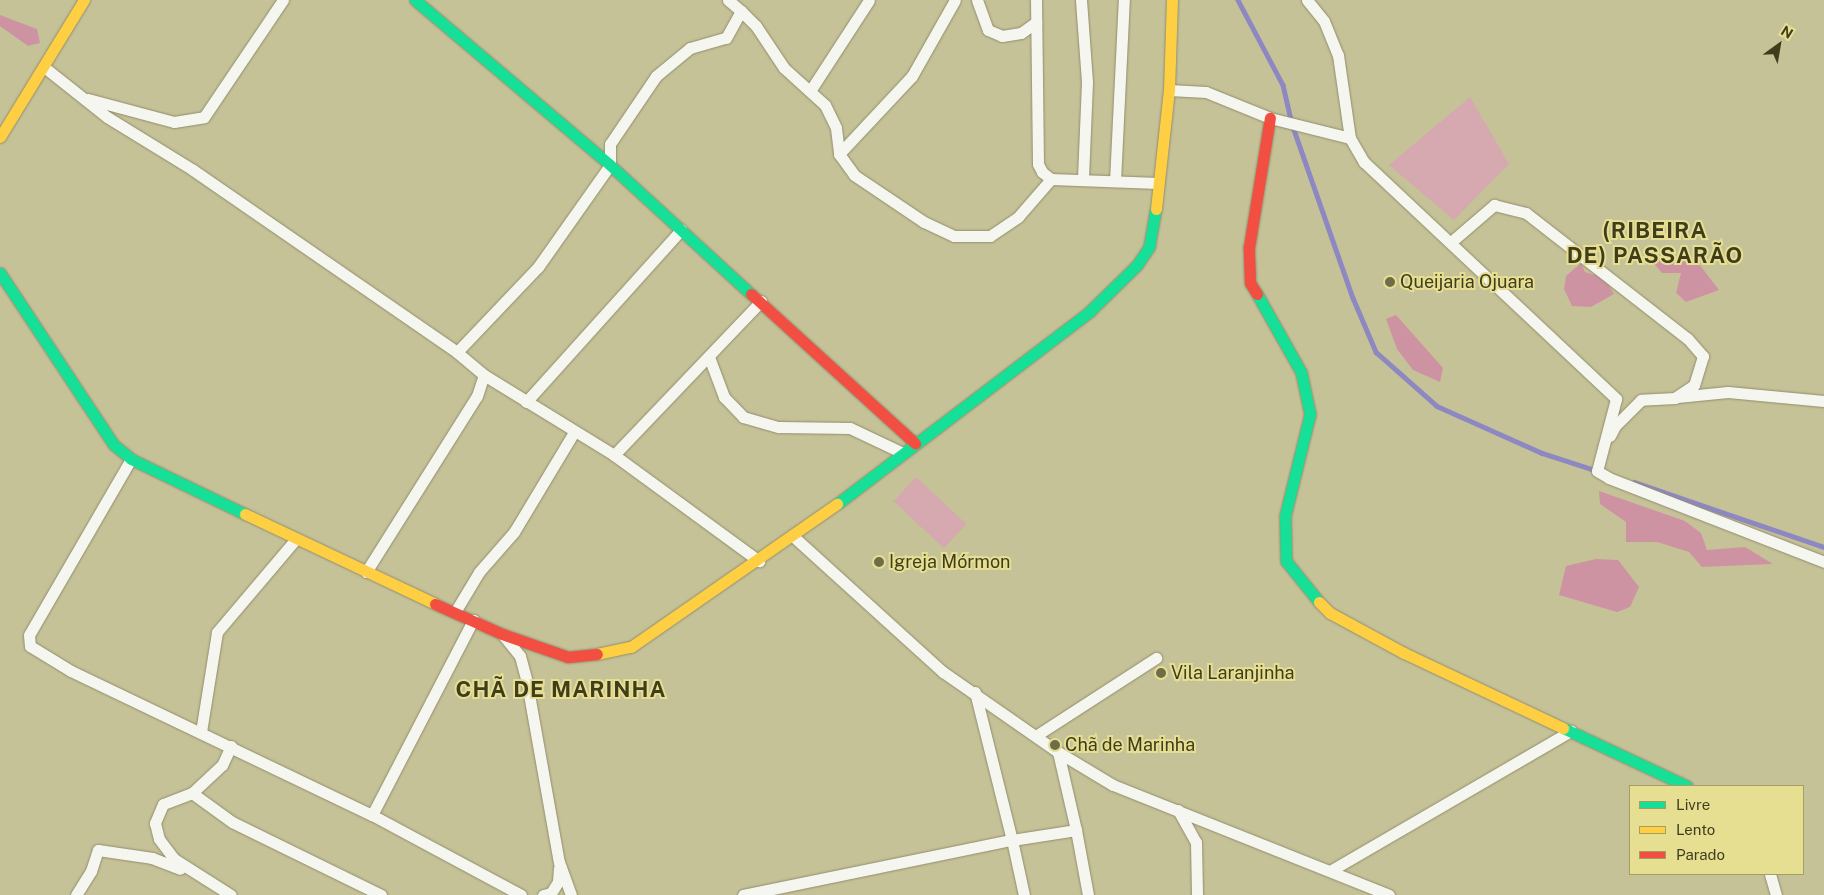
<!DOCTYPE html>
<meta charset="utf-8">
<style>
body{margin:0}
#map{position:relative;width:1824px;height:895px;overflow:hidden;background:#c6c298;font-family:"Public Sans",sans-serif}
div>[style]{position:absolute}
.green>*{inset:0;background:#d5a9af;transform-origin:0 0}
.forest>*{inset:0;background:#cd93a3}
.stream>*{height:4.5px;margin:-2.25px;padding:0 2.25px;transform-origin:2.25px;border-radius:2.25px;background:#8d88c1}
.roads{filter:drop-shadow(0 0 1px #918e6d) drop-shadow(0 0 1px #918e6d)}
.street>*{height:11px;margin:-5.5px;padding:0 5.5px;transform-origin:5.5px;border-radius:5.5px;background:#f6f6f0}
.fast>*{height:11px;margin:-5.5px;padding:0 5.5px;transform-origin:5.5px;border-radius:5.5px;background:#16e098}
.slow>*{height:11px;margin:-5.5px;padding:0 5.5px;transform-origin:5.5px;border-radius:5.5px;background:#ffcf43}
.jam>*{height:11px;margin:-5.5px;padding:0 5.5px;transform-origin:5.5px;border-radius:5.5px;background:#f24e42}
.dots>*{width:14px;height:14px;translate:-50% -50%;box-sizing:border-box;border:2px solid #e6df92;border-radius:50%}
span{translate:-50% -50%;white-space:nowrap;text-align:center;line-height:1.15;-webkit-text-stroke:4px #e6df92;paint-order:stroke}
.poi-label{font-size:18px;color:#403d1d}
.left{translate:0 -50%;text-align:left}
.district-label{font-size:22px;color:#403d1d;font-weight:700;letter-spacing:1px}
.legend{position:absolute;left:1629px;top:785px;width:175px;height:90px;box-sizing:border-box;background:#e6df92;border:1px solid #a49e63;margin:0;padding:6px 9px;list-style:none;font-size:15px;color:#403d1d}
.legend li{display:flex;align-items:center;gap:10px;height:25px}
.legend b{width:25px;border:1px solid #a49e63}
.north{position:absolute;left:1754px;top:20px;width:50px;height:50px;-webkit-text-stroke:4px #e6df92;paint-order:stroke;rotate:32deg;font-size:14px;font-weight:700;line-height:20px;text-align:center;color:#403d1d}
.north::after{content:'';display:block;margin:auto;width:18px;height:22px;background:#403d1d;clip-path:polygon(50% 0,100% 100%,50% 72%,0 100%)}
</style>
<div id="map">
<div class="green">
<div style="clip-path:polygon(1470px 97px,1509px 164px,1454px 220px,1389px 165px)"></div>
<div style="left:916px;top:477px;width:69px;height:33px;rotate:43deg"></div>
</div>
<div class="forest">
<div style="clip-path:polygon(0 15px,37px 29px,40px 43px,28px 46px,0 26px)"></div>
<div style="clip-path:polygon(1647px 255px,1699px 264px,1719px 290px,1686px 302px,1676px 293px,1681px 273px,1662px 273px)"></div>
<div style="clip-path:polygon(1581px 263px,1585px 272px,1604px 278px,1614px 294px,1591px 307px,1572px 306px,1564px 289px,1566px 276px)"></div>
<div style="clip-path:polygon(1396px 315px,1443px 368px,1440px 382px,1413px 370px,1397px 349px,1386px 319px)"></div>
<div style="clip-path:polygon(1599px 491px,1685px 521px,1701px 533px,1707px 550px,1745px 547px,1773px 564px,1702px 567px,1689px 552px,1657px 542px,1626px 542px,1626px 522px,1600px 504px)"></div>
<div style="clip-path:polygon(1596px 559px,1618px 560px,1639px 587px,1630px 607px,1617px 612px,1559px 595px,1566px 566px)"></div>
</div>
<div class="stream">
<div style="left:1238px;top:0;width:96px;rotate:62.1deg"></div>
<div style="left:1283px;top:85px;width:40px;rotate:77deg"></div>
<div style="left:1292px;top:124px;width:184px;rotate:70.7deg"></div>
<div style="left:1353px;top:298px;width:59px;rotate:66.9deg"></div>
<div style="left:1376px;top:352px;width:81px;rotate:41.5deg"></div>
<div style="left:1437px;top:406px;width:115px;rotate:24.1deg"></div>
<div style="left:1542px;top:453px;width:56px;rotate:17.8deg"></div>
<div style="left:1634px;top:482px;width:201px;rotate:18.9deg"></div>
</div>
<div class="roads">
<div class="street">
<div style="left:977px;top:0;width:32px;rotate:70deg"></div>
<div style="left:988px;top:30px;width:15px;rotate:23deg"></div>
<div style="left:1002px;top:36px;width:19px;rotate:-9deg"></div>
<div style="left:1021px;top:33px;width:19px;rotate:-36deg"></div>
<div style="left:1036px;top:0;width:164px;rotate:89.3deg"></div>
<div style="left:1038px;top:164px;width:9px;rotate:63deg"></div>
<div style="left:1042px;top:172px;width:11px;rotate:38deg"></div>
<div style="left:1051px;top:179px;width:107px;rotate:2.1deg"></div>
<div style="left:1081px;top:0;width:82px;rotate:85.8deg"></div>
<div style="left:1087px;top:82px;width:97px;rotate:92.4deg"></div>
<div style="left:1307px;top:0;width:27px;rotate:51deg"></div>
<div style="left:1324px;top:21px;width:37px;rotate:68deg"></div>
<div style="left:1338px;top:55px;width:84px;rotate:81.8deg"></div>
<div style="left:1350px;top:138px;width:28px;rotate:60deg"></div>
<div style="left:1364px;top:162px;width:346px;rotate:43.2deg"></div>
<div style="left:1616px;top:399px;width:74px;rotate:104.8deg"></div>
<div style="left:1597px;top:471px;width:14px;rotate:30deg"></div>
<div style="left:1609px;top:478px;width:231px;rotate:21.3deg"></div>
<div style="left:741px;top:11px;width:21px;rotate:45deg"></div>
<div style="left:756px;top:26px;width:50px;rotate:56.3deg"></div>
<div style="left:784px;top:68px;width:55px;rotate:42.1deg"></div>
<div style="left:825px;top:105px;width:25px;rotate:64deg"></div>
<div style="left:836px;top:128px;width:26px;rotate:83deg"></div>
<div style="left:839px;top:154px;width:26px;rotate:54deg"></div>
<div style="left:854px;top:175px;width:84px;rotate:33.9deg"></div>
<div style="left:924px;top:222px;width:33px;rotate:25deg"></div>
<div style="left:954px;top:236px;width:36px"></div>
<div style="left:990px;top:236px;width:34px;rotate:-34deg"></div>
<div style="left:1018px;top:217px;width:50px;rotate:-49deg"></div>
<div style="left:44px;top:67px;width:80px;rotate:38.4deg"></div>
<div style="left:107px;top:117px;width:101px;rotate:31.6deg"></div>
<div style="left:193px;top:170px;width:321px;rotate:34.6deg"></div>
<div style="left:1169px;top:90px;width:37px;rotate:3deg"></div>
<div style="left:1206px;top:92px;width:69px;rotate:22.1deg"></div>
<div style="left:1270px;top:118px;width:82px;rotate:14deg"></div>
<div style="left:810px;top:91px;width:108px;rotate:-57deg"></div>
<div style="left:88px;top:99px;width:89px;rotate:15deg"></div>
<div style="left:174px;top:122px;width:30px;rotate:-9deg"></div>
<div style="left:204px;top:117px;width:141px;rotate:-56deg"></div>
<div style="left:839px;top:154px;width:107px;rotate:-46.9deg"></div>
<div style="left:912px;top:76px;width:87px;rotate:-60.5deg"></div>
<div style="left:1115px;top:181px;width:181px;rotate:-87.2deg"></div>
<div style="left:1451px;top:242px;width:57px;rotate:-40.7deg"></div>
<div style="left:1494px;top:205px;width:33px;rotate:14deg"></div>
<div style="left:1526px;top:213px;width:205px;rotate:37.9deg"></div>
<div style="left:1688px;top:339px;width:23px;rotate:49deg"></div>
<div style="left:1703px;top:356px;width:30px;rotate:107deg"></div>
<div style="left:1694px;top:385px;width:23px;rotate:146deg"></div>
<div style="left:1675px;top:398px;width:34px;rotate:177deg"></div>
<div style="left:1641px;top:400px;width:37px;rotate:135deg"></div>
<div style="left:1615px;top:426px;width:11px;rotate:117deg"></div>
<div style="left:709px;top:357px;width:43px;rotate:69.4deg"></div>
<div style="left:724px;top:397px;width:28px;rotate:46deg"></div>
<div style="left:743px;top:417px;width:37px;rotate:16deg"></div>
<div style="left:779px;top:427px;width:71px;rotate:0.8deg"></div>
<div style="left:850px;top:428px;width:59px;rotate:25.3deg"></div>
<div style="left:484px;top:375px;width:153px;rotate:31.6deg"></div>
<div style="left:614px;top:455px;width:180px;rotate:36.2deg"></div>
<div style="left:1677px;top:397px;width:51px;rotate:-5.6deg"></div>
<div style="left:1728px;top:392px;width:96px;rotate:5.4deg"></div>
<div style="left:526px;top:402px;width:232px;rotate:-48deg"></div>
<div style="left:614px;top:455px;width:213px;rotate:-46.3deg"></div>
<div style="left:131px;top:459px;width:203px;rotate:120.1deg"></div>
<div style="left:29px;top:635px;width:11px;rotate:85deg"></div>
<div style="left:30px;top:646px;width:48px;rotate:31.4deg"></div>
<div style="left:71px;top:671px;width:334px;rotate:25.6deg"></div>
<div style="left:372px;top:815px;width:169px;rotate:28.2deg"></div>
<div style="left:794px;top:537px;width:201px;rotate:42.2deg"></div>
<div style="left:943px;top:672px;width:140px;rotate:34.8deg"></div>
<div style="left:1058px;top:752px;width:64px;rotate:31deg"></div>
<div style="left:1113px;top:785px;width:297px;rotate:21.7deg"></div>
<div style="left:366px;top:572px;width:208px;rotate:-57.8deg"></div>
<div style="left:477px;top:396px;width:22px;rotate:-72deg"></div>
<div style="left:484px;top:375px;width:35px;rotate:-140deg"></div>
<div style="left:457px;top:352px;width:117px;rotate:-46.4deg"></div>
<div style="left:538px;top:267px;width:125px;rotate:-54.8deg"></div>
<div style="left:610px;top:165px;width:21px;rotate:-90deg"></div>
<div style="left:610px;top:144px;width:82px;rotate:-55.9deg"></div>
<div style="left:656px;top:76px;width:44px;rotate:-39.5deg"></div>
<div style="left:690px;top:48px;width:37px;rotate:-16deg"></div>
<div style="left:726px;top:38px;width:31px;rotate:-61deg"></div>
<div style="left:741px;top:11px;width:17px;rotate:-140deg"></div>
<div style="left:455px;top:612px;width:47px;rotate:-59deg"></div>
<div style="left:479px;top:572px;width:53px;rotate:-48.8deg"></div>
<div style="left:514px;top:532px;width:117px;rotate:-59deg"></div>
<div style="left:503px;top:635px;width:27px;rotate:51deg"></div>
<div style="left:520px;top:656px;width:28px;rotate:75deg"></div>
<div style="left:527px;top:683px;width:182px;rotate:79.9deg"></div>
<div style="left:559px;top:862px;width:35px;rotate:70deg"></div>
<div style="left:975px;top:692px;width:153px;rotate:76deg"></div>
<div style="left:1012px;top:840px;width:65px;rotate:-8.9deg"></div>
<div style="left:1076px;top:830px;width:80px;rotate:-103deg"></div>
<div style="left:201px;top:732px;width:101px;rotate:-80.9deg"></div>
<div style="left:217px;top:632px;width:122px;rotate:-49.7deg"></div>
<div style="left:1037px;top:735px;width:142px;rotate:-32.9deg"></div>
<div style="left:231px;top:746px;width:21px;rotate:115deg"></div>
<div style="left:222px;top:765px;width:41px;rotate:137deg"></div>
<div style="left:192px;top:793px;width:31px;rotate:159deg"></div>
<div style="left:163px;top:804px;width:21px;rotate:113deg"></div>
<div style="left:155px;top:823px;width:16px;rotate:76deg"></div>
<div style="left:159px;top:839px;width:25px;rotate:53deg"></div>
<div style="left:174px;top:859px;width:67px;rotate:32.3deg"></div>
<div style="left:192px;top:793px;width:49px;rotate:35.9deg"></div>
<div style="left:232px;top:822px;width:166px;rotate:26.1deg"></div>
<div style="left:1178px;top:810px;width:37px;rotate:61deg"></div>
<div style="left:1196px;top:842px;width:53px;rotate:88.9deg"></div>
<div style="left:372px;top:815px;width:220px;rotate:-62.6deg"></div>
<div style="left:1076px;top:830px;width:66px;rotate:79.5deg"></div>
<div style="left:1330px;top:871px;width:279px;rotate:-30.2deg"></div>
<div style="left:1770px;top:874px;width:22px;rotate:74deg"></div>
<div style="left:76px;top:895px;width:28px;rotate:-58deg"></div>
<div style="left:91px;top:871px;width:22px;rotate:-72deg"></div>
<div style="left:98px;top:850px;width:55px;rotate:8.4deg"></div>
<div style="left:152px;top:858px;width:30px;rotate:21deg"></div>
<div style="left:543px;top:895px;width:8px;rotate:-14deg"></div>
<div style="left:551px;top:893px;width:13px;rotate:-58deg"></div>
<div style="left:558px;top:882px;width:14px;rotate:-86deg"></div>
<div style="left:743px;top:895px;width:275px;rotate:-11.6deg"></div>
<div style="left:1012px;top:840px;width:56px;rotate:77.7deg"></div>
</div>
<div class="fast">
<div style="left:415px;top:0;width:255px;rotate:40.2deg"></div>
<div style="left:610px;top:165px;width:191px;rotate:42.5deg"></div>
<div style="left:0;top:273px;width:206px;rotate:56.5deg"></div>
<div style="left:114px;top:445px;width:22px;rotate:39deg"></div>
<div style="left:131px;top:459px;width:127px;rotate:25.8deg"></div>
<div style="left:1257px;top:294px;width:90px;rotate:60.6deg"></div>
<div style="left:1301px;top:372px;width:43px;rotate:77.9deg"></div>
<div style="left:1310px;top:414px;width:105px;rotate:103.8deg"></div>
<div style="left:1285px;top:516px;width:45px;rotate:88.7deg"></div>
<div style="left:1286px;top:561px;width:53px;rotate:51.2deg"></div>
<div style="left:837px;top:504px;width:318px;rotate:-37.3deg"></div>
<div style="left:1090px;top:311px;width:66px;rotate:-44.4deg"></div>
<div style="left:1137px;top:265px;width:22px;rotate:-56deg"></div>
<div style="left:1149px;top:247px;width:39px;rotate:-80deg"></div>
<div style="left:1563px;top:728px;width:137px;rotate:25.1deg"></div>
</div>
<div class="slow">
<div style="left:0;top:137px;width:161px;rotate:-58.5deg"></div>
<div style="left:1156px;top:209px;width:120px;rotate:-83.8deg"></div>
<div style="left:1169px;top:90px;width:90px;rotate:-88.1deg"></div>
<div style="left:245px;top:514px;width:210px;rotate:25.3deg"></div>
<div style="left:1319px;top:602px;width:16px;rotate:45deg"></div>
<div style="left:1330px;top:613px;width:84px;rotate:28.4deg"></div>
<div style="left:1404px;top:653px;width:176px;rotate:25.3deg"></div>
<div style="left:597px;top:654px;width:35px;rotate:-12deg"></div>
<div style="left:631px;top:647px;width:251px;rotate:-34.8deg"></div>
</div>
<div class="jam">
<div style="left:751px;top:294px;width:222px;rotate:42.3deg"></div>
<div style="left:1257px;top:294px;width:13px;rotate:-122deg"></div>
<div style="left:1250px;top:283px;width:36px;rotate:-92deg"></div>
<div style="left:1249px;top:247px;width:131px;rotate:-80.8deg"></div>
<div style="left:435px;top:604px;width:73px;rotate:24.1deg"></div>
<div style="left:502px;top:634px;width:70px;rotate:19.2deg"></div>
<div style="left:568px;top:657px;width:29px;rotate:-6deg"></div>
</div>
</div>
<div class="dots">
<div style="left:1390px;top:282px;background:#6f6c48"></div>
<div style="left:879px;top:562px;background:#6f6c48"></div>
<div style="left:1161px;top:673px;background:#6f6c48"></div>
<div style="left:1055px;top:745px;background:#6f6c48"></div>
</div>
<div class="poi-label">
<span class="left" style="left:1400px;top:282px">Queijaria Ojuara</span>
<span class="left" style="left:889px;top:562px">Igreja Mórmon</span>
<span class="left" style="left:1171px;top:673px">Vila Laranjinha</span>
<span class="left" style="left:1065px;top:745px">Chã de Marinha</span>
</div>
<div class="district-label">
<span style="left:1655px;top:243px">(RIBEIRA<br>DE) PASSARÃO</span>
<span style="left:561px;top:690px">CHÃ DE MARINHA</span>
</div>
<ul class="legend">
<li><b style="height:6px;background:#16e098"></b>Livre</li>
<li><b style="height:6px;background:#ffcf43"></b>Lento</li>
<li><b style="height:6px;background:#f24e42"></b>Parado</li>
</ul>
<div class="north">N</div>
</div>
